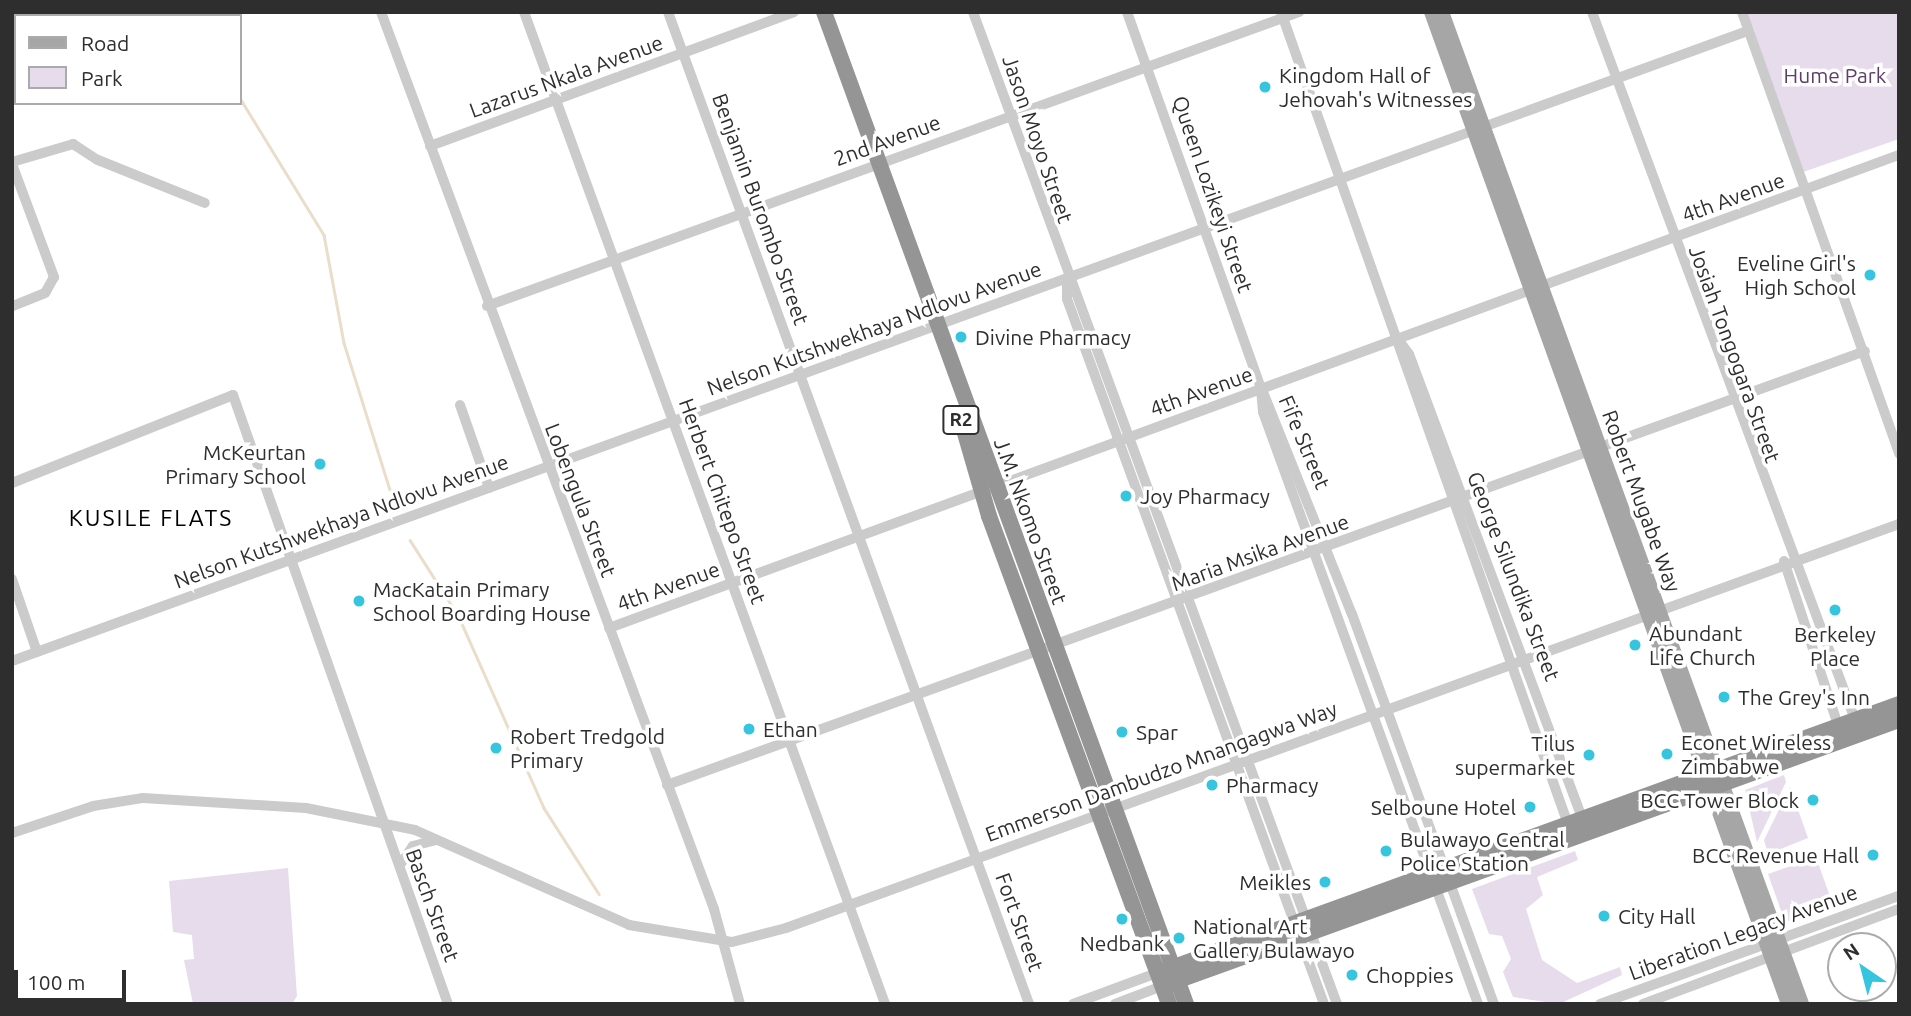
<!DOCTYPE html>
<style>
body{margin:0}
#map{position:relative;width:1911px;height:1016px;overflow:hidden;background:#fff;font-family:Ubuntu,sans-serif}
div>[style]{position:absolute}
.green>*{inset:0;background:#e6dceb}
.stream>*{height:2.5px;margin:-1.25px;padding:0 1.25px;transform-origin:1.25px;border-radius:1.25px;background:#eaddc9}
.minor>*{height:10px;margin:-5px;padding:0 5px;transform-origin:5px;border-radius:5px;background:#cbcbcb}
.major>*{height:14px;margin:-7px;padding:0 7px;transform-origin:7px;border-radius:7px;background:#a6a6a6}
.highway>*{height:16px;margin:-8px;padding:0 8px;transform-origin:8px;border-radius:8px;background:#959595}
.dots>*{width:19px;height:19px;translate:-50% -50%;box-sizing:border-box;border:4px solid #fff;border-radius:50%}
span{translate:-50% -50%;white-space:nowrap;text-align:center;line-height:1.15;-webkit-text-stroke:7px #fff;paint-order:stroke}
.shield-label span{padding:2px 5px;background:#fff;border:2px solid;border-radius:5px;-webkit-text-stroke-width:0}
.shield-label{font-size:19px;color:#2e2e2e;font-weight:700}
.poi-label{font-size:21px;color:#2e2e2e}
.left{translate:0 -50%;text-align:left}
.right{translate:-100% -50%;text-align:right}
.park-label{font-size:21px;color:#5e3d68}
.street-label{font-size:21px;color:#2e2e2e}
.neighbourhood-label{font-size:23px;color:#000;letter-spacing:2px}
.frame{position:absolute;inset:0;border:14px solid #2e2e2e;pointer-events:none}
.legend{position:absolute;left:14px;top:14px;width:228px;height:91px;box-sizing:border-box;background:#fff;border:2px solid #ababab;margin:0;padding:9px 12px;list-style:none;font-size:21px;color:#2e2e2e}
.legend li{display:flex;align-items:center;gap:14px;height:35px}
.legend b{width:35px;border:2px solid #ababab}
.north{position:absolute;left:1827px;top:932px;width:70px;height:70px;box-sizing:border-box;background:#fff;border:2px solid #ababab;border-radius:50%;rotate:325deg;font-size:19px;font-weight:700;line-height:28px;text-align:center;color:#2e2e2e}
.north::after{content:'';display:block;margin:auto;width:24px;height:32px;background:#36c5df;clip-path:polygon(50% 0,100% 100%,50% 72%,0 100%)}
.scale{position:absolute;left:14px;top:970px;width:112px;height:32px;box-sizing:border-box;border:4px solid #2e2e2e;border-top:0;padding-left:9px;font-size:21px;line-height:24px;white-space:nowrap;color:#2e2e2e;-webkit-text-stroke:5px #fff;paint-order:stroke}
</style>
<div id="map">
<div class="green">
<div style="clip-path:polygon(1746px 12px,1899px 12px,1899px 139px,1803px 172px)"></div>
<div style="clip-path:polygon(1784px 775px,1786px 782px,1757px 842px,1745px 790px)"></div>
<div style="clip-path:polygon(1790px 787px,1808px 838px,1768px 854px,1764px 840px)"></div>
<div style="clip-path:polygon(1575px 851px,1578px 860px,1537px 877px,1543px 895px,1526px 909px,1542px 960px,1577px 983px,1620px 967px,1622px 975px,1559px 1004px,1513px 997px,1503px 972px,1511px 959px,1502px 936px,1489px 934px,1472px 889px)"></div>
<div style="clip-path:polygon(1816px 857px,1833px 905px,1792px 922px,1784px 919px,1768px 874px)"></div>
<div style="clip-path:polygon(288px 868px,297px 996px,292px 1004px,193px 1004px,184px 960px,194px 959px,192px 935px,173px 932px,169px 881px)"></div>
</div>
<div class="stream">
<div style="left:64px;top:12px;width:12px;rotate:20deg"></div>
<div style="left:240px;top:98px;width:161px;rotate:58.5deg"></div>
<div style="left:324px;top:235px;width:110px;rotate:79.5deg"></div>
<div style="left:344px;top:343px;width:174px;rotate:72.6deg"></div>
<div style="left:410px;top:540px;width:91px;rotate:57.5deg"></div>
<div style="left:459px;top:617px;width:209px;rotate:66deg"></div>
<div style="left:544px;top:808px;width:102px;rotate:57.4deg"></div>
</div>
<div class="minor">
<div style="left:381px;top:12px;width:957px;rotate:69.63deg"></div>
<div style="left:714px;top:909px;width:98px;rotate:74.7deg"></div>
<div style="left:524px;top:12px;width:1056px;rotate:70deg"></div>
<div style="left:668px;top:12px;width:1056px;rotate:70deg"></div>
<div style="left:973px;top:12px;width:1057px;rotate:69.85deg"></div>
<div style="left:1127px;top:12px;width:400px;rotate:70.4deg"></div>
<div style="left:1261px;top:389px;width:23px;rotate:85deg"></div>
<div style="left:1263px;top:412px;width:630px;rotate:70.04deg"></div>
<div style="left:1281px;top:12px;width:868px;rotate:70.54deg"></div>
<div style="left:1592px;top:12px;width:761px;rotate:69.61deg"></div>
<div style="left:1742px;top:12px;width:469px;rotate:70.4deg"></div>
<div style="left:430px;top:146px;width:388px;rotate:-20.2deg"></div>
<div style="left:12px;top:162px;width:64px;rotate:-16.4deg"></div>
<div style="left:73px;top:144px;width:30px;rotate:33deg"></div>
<div style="left:98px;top:160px;width:115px;rotate:21.9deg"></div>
<div style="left:12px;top:164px;width:121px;rotate:69.6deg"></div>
<div style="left:54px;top:277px;width:18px;rotate:119deg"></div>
<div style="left:45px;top:293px;width:35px;rotate:158deg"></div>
<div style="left:1067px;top:278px;width:21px;rotate:90deg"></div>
<div style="left:1067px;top:299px;width:750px;rotate:69.97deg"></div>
<div style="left:487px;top:306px;width:864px;rotate:-19.9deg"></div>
<div style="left:1398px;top:339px;width:19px;rotate:54deg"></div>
<div style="left:1409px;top:354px;width:501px;rotate:69.54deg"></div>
<div style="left:1263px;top:392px;width:239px;rotate:68.2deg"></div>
<div style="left:1352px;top:614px;width:415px;rotate:70deg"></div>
<div style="left:460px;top:405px;width:88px;rotate:70.7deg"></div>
<div style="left:12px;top:483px;width:238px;rotate:-21.7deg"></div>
<div style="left:233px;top:395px;width:646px;rotate:70.56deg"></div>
<div style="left:1784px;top:561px;width:179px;rotate:71.8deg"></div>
<div style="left:12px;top:579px;width:77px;rotate:71.1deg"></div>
<div style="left:609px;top:628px;width:1374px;rotate:-20.14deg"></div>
<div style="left:12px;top:661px;width:1847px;rotate:-19.95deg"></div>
<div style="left:667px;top:785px;width:1274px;rotate:-19.91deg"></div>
<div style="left:12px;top:833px;width:85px;rotate:-18.4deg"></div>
<div style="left:93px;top:806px;width:51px;rotate:-9.1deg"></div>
<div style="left:143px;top:798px;width:163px;rotate:3.5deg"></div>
<div style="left:306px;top:808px;width:111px;rotate:11.4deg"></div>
<div style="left:415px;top:830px;width:234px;rotate:23.9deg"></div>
<div style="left:629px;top:925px;width:104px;rotate:9.4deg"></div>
<div style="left:732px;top:942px;width:56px;rotate:-14.5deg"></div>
<div style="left:786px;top:928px;width:1184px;rotate:-19.95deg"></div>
<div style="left:400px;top:865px;width:23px;rotate:-56deg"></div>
<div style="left:413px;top:846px;width:23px;rotate:-15deg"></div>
<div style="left:1073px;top:1004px;width:90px;rotate:-20.3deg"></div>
<div style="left:1115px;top:1004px;width:50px;rotate:-21deg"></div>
<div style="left:1600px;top:1004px;width:318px;rotate:-19.9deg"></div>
<div style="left:1643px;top:1004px;width:273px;rotate:-20.4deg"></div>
</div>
<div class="major">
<div style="left:1431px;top:12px;width:1054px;rotate:70.21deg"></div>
<div style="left:1442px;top:12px;width:1055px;rotate:70.05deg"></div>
</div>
<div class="highway">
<div style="left:824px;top:12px;width:1056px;rotate:69.95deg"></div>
<div style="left:962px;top:423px;width:97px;rotate:73.8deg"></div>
<div style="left:989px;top:516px;width:520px;rotate:69.75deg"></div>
<div style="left:1163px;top:971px;width:783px;rotate:-19.94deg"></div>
<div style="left:1168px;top:984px;width:777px;rotate:-19.86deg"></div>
</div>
<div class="dots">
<div style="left:1265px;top:87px;background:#36c5df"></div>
<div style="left:1870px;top:275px;background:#36c5df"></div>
<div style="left:961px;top:337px;background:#36c5df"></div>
<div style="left:320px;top:464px;background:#36c5df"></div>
<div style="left:1126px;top:496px;background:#36c5df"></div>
<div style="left:359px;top:601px;background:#36c5df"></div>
<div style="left:1835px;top:610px;background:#36c5df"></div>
<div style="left:1635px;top:645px;background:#36c5df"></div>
<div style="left:1724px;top:697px;background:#36c5df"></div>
<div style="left:749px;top:729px;background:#36c5df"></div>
<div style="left:1122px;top:732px;background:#36c5df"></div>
<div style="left:496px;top:748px;background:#36c5df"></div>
<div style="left:1667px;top:754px;background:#36c5df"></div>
<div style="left:1589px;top:755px;background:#36c5df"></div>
<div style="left:1212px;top:785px;background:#36c5df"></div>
<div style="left:1813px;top:800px;background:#36c5df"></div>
<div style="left:1530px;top:807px;background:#36c5df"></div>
<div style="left:1386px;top:851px;background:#36c5df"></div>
<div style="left:1873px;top:855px;background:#36c5df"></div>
<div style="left:1325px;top:882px;background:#36c5df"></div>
<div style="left:1604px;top:916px;background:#36c5df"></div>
<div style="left:1122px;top:919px;background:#36c5df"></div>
<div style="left:1179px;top:938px;background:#36c5df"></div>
<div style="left:1352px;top:975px;background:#36c5df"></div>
</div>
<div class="shield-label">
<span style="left:961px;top:420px">R2</span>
</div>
<div class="poi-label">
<span class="left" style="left:1279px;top:87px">Kingdom Hall of<br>Jehovah's Witnesses</span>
<span class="right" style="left:1856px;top:275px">Eveline Girl's<br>High School</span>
<span class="left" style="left:975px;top:337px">Divine Pharmacy</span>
<span class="right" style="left:306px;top:464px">McKeurtan<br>Primary School</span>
<span class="left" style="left:1140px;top:496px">Joy Pharmacy</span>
<span class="left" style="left:373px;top:601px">MacKatain Primary<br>School Boarding House</span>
<span class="left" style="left:1649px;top:645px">Abundant<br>Life Church</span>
<span style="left:1835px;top:646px">Berkeley<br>Place</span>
<span class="left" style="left:1738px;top:697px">The Grey's Inn</span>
<span class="left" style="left:763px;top:729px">Ethan</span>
<span class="left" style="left:1136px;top:732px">Spar</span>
<span class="left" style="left:510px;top:748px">Robert Tredgold<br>Primary</span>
<span class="left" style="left:1681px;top:754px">Econet Wireless<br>Zimbabwe</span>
<span class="right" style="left:1575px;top:755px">Tilus<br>supermarket</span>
<span class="left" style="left:1226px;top:785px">Pharmacy</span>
<span class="right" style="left:1799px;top:800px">BCC Tower Block</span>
<span class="right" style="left:1516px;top:807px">Selboune Hotel</span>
<span class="left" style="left:1400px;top:851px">Bulawayo Central<br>Police Station</span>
<span class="right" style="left:1859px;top:855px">BCC Revenue Hall</span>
<span class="right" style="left:1311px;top:882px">Meikles</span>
<span class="left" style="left:1618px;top:916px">City Hall</span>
<span class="left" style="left:1193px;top:938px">National Art<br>Gallery Bulawayo</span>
<span style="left:1122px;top:943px">Nedbank</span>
<span class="left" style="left:1366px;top:975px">Choppies</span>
</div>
<div class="park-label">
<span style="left:1835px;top:75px">Hume Park</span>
</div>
<div class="street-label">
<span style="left:566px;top:76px;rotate:-20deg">Lazarus Nkala Avenue</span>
<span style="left:1038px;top:139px;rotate:71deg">Jason Moyo Street</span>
<span style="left:887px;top:140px;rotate:-20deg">2nd Avenue</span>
<span style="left:1213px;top:194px;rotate:71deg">Queen Lozikeyi Street</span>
<span style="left:1733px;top:197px;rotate:-20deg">4th Avenue</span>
<span style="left:761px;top:209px;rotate:70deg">Benjamin Burombo Street</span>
<span style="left:874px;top:328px;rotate:-20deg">Nelson Kutshwekhaya Ndlovu Avenue</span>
<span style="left:1735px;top:354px;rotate:70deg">Josiah Tongogara Street</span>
<span style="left:1201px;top:391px;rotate:-20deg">4th Avenue</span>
<span style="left:1305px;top:442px;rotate:67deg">Fife Street</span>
<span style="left:581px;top:500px;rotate:69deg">Lobengula Street</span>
<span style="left:723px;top:501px;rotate:70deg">Herbert Chitepo Street</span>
<span style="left:1642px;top:501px;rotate:70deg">Robert Mugabe Way</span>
<span style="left:341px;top:521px;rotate:-20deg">Nelson Kutshwekhaya Ndlovu Avenue</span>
<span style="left:1031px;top:521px;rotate:70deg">J.M. Nkomo Street</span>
<span style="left:1260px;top:552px;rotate:-20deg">Maria Msika Avenue</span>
<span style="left:1514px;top:576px;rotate:69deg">George Silundika Street</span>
<span style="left:668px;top:586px;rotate:-20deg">4th Avenue</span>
<span style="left:1161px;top:771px;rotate:-20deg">Emmerson Dambudzo Mnangagwa Way</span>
<span style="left:433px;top:905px;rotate:70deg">Basch Street</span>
<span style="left:1020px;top:922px;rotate:70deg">Fort Street</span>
<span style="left:1743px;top:932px;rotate:-20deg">Liberation Legacy Avenue</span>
</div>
<div class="neighbourhood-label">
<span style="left:151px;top:518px">KUSILE FLATS</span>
</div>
<div class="frame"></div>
<ul class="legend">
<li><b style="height:9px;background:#a6a6a6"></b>Road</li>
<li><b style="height:19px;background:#e6dceb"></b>Park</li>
</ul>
<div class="north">N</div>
<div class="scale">100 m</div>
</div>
